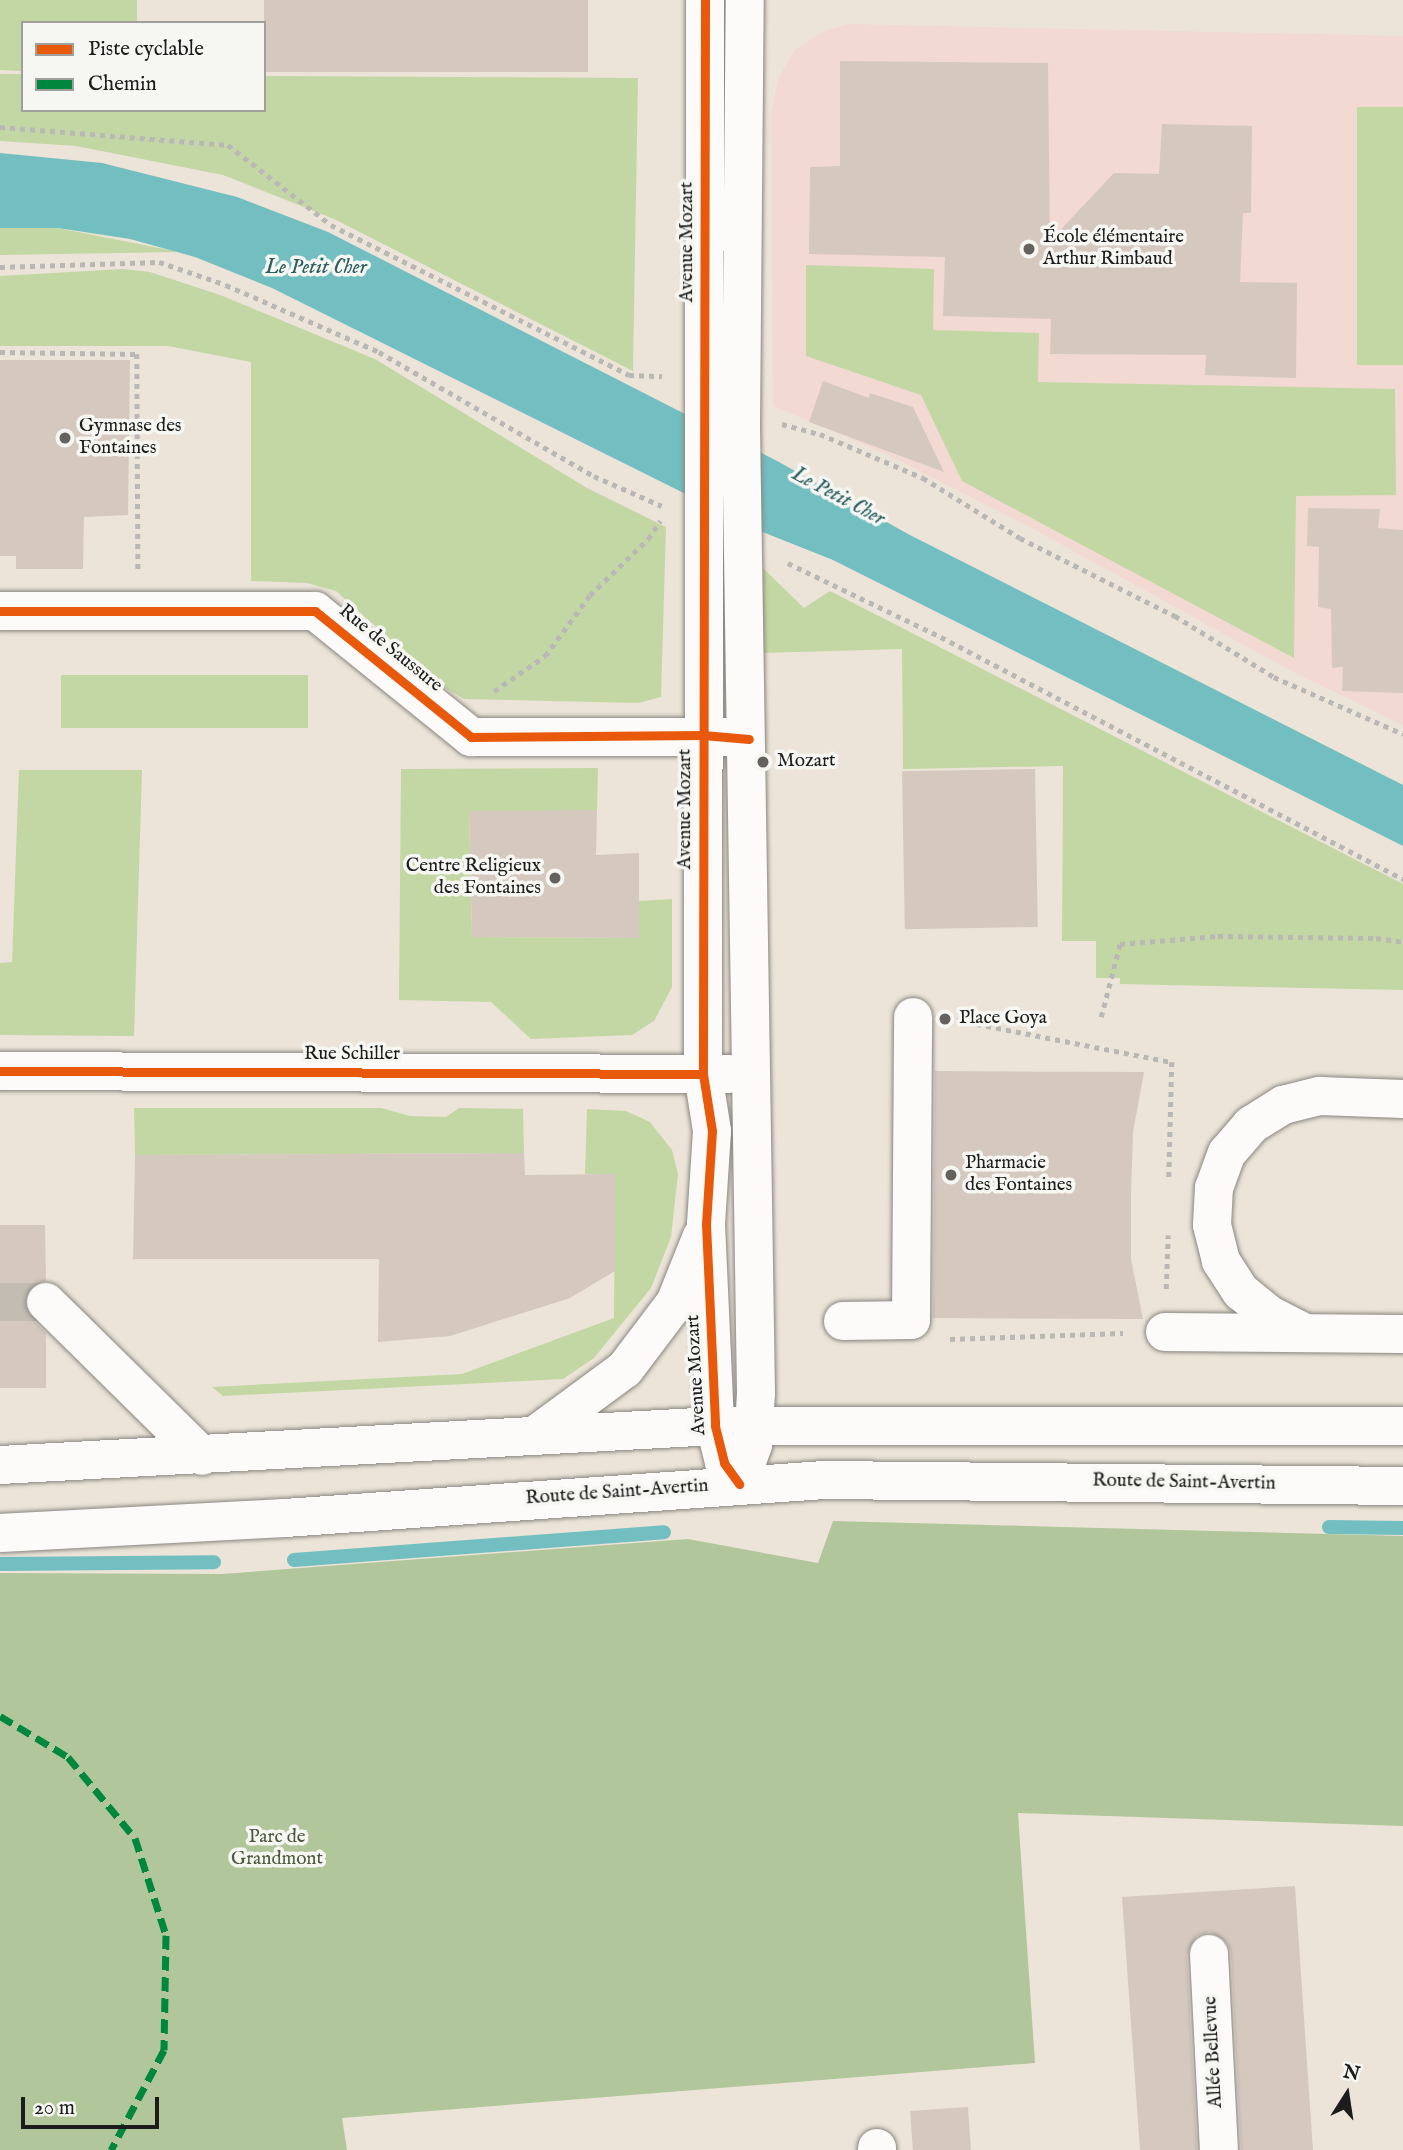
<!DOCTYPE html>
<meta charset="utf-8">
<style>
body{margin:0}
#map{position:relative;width:1403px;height:2150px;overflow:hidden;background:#ece4d8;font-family:"IM FELL English",serif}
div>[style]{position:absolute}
.built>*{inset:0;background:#f2d9d1}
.green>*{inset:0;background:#c3d7a4;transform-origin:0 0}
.forest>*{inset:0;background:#b1c79b}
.water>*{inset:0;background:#72bec0}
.stream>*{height:14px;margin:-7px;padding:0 7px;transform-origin:7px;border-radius:7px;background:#72bec0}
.building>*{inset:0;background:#d5c9bf;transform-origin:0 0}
.minor-tunnel>*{height:38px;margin-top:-19px;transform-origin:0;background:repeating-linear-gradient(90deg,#c2bcb2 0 38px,transparent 0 57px)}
.path>*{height:4.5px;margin-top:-2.25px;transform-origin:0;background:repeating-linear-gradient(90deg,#b9b8b6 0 5px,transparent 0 10px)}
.roads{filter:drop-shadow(0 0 2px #8a8681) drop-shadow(0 0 2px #8a8681)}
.minor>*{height:38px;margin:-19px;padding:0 19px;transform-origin:19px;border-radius:19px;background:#fcfbf9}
.major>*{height:38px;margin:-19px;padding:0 19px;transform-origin:19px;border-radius:19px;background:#fcfbf9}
.quiet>*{height:7px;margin-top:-3.5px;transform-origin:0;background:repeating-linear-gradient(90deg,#00873e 0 14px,transparent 0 21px)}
.cycleway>*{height:9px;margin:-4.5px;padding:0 4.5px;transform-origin:4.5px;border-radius:4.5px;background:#e8590c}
.dots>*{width:19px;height:19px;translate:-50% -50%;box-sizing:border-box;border:4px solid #f6f6f2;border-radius:50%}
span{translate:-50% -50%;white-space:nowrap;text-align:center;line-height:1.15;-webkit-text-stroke:7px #f6f6f2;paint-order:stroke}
.poi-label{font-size:19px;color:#1c1c1c}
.left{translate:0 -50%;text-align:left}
.right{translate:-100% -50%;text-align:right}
.street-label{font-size:19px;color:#1c1c1c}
.park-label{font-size:19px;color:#4b5a3d}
.water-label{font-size:21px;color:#2b5e61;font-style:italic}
.legend{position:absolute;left:21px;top:21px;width:245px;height:91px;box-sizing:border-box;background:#f6f6f2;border:2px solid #9f9f9c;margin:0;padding:9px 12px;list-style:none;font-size:21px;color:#1c1c1c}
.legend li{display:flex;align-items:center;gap:14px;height:35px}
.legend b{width:35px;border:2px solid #9f9f9c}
.north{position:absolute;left:1312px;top:2059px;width:70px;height:70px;-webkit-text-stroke:5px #f6f6f2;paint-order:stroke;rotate:12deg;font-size:19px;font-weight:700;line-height:28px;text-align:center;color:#1c1c1c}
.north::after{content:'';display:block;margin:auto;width:24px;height:32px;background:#1c1c1c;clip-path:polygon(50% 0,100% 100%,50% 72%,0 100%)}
.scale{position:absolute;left:21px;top:2097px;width:138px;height:32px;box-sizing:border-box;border:4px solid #1c1c1c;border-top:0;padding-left:9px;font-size:21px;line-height:24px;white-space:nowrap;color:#1c1c1c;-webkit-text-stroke:5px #f6f6f2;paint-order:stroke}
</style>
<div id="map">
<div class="built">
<div style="clip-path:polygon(848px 24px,1403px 36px,1403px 725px,1295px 673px,1026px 525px,884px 453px,773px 406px,771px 112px,779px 77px,795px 50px,822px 32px)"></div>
</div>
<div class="green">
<div style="clip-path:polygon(0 0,137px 0,137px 23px,23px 23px,23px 71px,0 70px)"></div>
<div style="clip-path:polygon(0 74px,23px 74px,23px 110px,264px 110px,264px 76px,638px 78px,633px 371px,334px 219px,223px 175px,76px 146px,0 141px)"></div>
<div style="left:1357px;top:107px;width:46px;height:258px"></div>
<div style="clip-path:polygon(0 227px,58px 228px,179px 252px,0 255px)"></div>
<div style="clip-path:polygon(806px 265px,934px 269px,933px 330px,1039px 333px,1038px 382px,1395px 389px,1396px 495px,1296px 496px,1294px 658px,962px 481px,921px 395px,806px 356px)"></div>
<div style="clip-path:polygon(123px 269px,150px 272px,220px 295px,375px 359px,587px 488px,666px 527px,661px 697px,638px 703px,464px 699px,445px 688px,336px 591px,307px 583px,251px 581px,251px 362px,168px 346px,0 346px,0 276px)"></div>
<div style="clip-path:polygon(763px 568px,804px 608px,830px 591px,1403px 884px,1403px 990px,1120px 984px,1120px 978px,1096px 978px,1096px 941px,1062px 941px,1063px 766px,903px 769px,902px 649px,761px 653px)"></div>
<div style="left:61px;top:675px;width:247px;height:53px"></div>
<div style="clip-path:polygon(598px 768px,597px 811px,469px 811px,472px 937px,639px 938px,639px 901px,672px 899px,672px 987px,654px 1021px,632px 1035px,531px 1039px,491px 1002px,399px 1000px,401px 769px)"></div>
<div style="clip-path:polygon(19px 770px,142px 770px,134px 1036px,0 1035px,0 963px,12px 962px)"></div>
<div style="clip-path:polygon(134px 1108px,381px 1108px,410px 1116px,446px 1117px,459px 1108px,523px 1109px,524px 1153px,135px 1155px)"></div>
<div style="clip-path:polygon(587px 1109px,626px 1111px,650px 1122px,672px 1150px,678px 1174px,671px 1237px,651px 1288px,594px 1358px,563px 1379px,223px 1396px,212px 1387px,462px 1374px,614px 1318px,615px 1175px,585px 1174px)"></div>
</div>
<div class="forest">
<div style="clip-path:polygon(833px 1521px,1403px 1536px,1403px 1826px,1018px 1813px,1035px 2063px,342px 2118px,347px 2150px,0 2150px,0 1573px,222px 1574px,688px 1539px,818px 1563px)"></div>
</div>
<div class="water">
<div style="clip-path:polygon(0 153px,102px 163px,237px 197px,328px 232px,779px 462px,908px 534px,1403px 785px,1403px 846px,833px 560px,760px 531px,272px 288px,195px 257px,130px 239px,58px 228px,0 228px)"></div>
</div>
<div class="stream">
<div style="left:1329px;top:1527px;width:74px;rotate:0.8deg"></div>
<div style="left:294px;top:1560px;width:371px;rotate:-4.3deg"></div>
<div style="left:0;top:1564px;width:214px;rotate:-0.5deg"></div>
</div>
<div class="building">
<div style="left:264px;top:0;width:324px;height:72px"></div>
<div style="clip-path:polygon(840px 61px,1048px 63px,1050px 241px,1114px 173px,1159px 174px,1162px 124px,1252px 126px,1251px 213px,1243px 213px,1240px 282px,1297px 283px,1296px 378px,1205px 375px,1206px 355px,1050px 354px,1051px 319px,943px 316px,945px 257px,809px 254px,810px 167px,840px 166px)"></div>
<div style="clip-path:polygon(0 360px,130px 360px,128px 515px,84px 517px,83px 569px,16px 569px,16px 556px,0 556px)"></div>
<div style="clip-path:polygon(823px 381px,869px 398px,870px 393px,913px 407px,944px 472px,809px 422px)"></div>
<div style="clip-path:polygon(1308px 508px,1380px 509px,1378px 528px,1403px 530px,1403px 693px,1342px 691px,1343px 667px,1332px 668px,1331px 609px,1318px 607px,1319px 547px,1307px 546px)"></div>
<div style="left:1035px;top:769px;width:158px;height:133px;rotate:89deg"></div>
<div style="clip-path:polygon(597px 810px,596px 855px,639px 853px,639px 938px,472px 937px,469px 811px)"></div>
<div style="clip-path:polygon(935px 1071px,1144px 1072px,1133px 1132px,1131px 1194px,1131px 1259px,1143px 1319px,933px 1318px)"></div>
<div style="clip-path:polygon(524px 1153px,525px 1175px,615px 1174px,615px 1271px,570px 1298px,450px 1336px,378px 1342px,379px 1259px,133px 1259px,135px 1155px)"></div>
<div style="clip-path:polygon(0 1225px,45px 1225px,46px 1281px,31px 1286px,25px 1297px,30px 1317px,46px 1333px,46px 1388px,0 1388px)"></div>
<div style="clip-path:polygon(1295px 1886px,1313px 2150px,1241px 2150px,1231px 1953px,1227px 1942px,1209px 1932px,1197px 1936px,1187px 1955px,1197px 2150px,1140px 2150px,1122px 1897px)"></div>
<div style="left:968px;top:2107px;width:43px;height:58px;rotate:86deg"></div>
</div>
<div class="minor-tunnel">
<div style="left:0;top:1302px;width:46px"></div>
</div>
<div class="path">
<div style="left:0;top:127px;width:229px;rotate:4.5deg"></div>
<div style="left:228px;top:145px;width:130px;rotate:37.8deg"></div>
<div style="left:331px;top:225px;width:334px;rotate:26.7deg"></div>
<div style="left:629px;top:375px;width:33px;rotate:2deg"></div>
<div style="left:0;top:267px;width:159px;rotate:-1.8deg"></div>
<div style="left:159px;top:262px;width:71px;rotate:18.9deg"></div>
<div style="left:226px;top:285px;width:167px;rotate:23.6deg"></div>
<div style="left:379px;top:352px;width:248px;rotate:30deg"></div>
<div style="left:594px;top:476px;width:74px;rotate:23.8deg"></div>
<div style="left:0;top:352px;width:137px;rotate:0.8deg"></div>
<div style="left:137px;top:354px;width:215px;rotate:89.7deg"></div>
<div style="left:782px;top:424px;width:39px;rotate:15deg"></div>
<div style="left:820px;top:434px;width:112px;rotate:23.1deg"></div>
<div style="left:923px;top:478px;width:114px;rotate:31.7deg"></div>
<div style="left:1020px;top:538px;width:174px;rotate:26.7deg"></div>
<div style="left:1175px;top:616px;width:116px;rotate:31.6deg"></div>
<div style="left:1274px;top:677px;width:141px;rotate:23.8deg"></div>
<div style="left:788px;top:563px;width:170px;rotate:25.8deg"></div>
<div style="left:941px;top:637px;width:522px;rotate:27.65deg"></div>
<div style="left:494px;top:691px;width:62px;rotate:-34.5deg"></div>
<div style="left:545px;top:656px;width:76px;rotate:-53.6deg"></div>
<div style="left:590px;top:595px;width:81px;rotate:-44deg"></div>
<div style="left:648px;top:539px;width:22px;rotate:-56deg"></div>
<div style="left:1101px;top:1017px;width:75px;rotate:-75.4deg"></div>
<div style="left:1120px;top:944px;width:98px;rotate:-4.7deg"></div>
<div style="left:1218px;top:936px;width:158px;rotate:0.7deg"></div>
<div style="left:1376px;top:938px;width:27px;rotate:8deg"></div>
<div style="left:957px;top:1020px;width:219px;rotate:11.1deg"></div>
<div style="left:1172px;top:1062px;width:118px;rotate:91.5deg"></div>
<div style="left:1166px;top:1289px;width:54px;rotate:-87.9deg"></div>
<div style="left:950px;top:1339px;width:173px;rotate:-2deg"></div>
</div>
<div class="roads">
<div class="minor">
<div style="left:705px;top:0;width:1074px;rotate:90.11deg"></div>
<div style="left:703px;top:1074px;width:58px;rotate:81deg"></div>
<div style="left:712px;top:1131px;width:93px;rotate:93.7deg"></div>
<div style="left:706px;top:1224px;width:202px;rotate:87.4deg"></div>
<div style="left:715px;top:1426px;width:38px;rotate:76deg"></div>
<div style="left:724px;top:1463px;width:26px;rotate:54deg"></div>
<div style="left:0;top:611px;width:315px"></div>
<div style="left:315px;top:611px;width:201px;rotate:38.9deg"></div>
<div style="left:471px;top:737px;width:258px"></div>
<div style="left:0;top:1071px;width:729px;rotate:0.24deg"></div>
<div style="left:46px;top:1302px;width:219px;rotate:44.6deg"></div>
<div style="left:843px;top:1321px;width:68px;rotate:-0.8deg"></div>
<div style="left:911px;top:1320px;width:303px;rotate:-89.6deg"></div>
<div style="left:1165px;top:1332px;width:238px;rotate:0.5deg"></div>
<div style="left:1305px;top:1333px;width:38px;rotate:-153deg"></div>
<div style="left:1271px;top:1316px;width:38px;rotate:-141deg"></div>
<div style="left:1241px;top:1292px;width:37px;rotate:-123deg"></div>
<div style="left:1221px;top:1261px;width:37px;rotate:-104deg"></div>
<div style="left:1212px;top:1225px;width:37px;rotate:-87deg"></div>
<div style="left:1214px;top:1188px;width:37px;rotate:-70deg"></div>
<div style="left:1227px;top:1153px;width:37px;rotate:-49deg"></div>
<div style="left:1251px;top:1125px;width:38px;rotate:-32deg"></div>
<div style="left:1283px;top:1105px;width:38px;rotate:-14deg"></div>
<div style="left:1320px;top:1096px;width:83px;rotate:2.1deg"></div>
<div style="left:534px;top:1436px;width:113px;rotate:-36.4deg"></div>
<div style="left:625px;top:1369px;width:83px;rotate:-52.9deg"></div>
<div style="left:675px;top:1303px;width:72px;rotate:-68.1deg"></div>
<div style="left:739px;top:1484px;width:41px;rotate:-70.3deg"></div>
<div style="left:753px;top:1445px;width:52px;rotate:-86.7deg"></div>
<div style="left:756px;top:1393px;width:968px;rotate:-90.89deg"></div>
<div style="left:741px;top:425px;width:425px;rotate:-89.5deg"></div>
<div style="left:1209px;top:1954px;width:196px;rotate:87.1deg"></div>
<div style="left:877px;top:2148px;width:2px;rotate:90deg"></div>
</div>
<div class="major">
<div style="left:0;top:1465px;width:716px;rotate:-3.12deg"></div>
<div style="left:715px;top:1426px;width:688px"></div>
<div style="left:0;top:1533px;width:285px;rotate:-3deg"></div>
<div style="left:285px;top:1518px;width:540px;rotate:-4.03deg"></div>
<div style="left:824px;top:1480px;width:579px;rotate:0.59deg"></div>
</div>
</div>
<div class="quiet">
<div style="left:0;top:1716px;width:79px;rotate:31.1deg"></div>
<div style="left:68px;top:1757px;width:105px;rotate:50.4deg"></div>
<div style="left:135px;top:1838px;width:102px;rotate:72.3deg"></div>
<div style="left:166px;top:1935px;width:115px;rotate:91deg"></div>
<div style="left:164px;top:2050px;width:113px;rotate:117.9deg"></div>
</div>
<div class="cycleway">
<div style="left:705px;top:0;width:1074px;rotate:90.11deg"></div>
<div style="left:703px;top:1074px;width:58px;rotate:81deg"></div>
<div style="left:712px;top:1131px;width:93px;rotate:93.7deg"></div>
<div style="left:706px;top:1224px;width:202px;rotate:87.4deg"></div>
<div style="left:715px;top:1426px;width:38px;rotate:76deg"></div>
<div style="left:724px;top:1463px;width:26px;rotate:54deg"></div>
<div style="left:0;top:611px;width:315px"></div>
<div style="left:315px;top:611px;width:201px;rotate:38.9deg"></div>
<div style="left:471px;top:737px;width:232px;rotate:-0.5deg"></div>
<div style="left:703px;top:735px;width:46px;rotate:5deg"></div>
<div style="left:0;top:1071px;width:703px;rotate:0.24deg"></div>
</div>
<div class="dots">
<div style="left:1029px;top:249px;background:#65625e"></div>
<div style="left:65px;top:438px;background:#65625e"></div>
<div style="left:763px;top:762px;background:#65625e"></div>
<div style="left:555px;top:878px;background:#65625e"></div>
<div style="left:945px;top:1019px;background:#65625e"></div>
<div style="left:951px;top:1175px;background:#65625e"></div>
</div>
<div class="poi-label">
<span class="left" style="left:1043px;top:249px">École élémentaire<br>Arthur Rimbaud</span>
<span class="left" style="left:79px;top:438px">Gymnase des<br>Fontaines</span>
<span class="left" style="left:777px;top:762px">Mozart</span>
<span class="right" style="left:541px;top:878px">Centre Religieux<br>des Fontaines</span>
<span class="left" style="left:959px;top:1019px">Place Goya</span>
<span class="left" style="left:965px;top:1175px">Pharmacie<br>des Fontaines</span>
</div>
<div class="street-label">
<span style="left:688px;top:242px;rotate:-90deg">Avenue Mozart</span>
<span style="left:390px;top:649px;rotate:39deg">Rue de Saussure</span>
<span style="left:686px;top:809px;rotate:-90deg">Avenue Mozart</span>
<span style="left:352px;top:1055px">Rue Schiller</span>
<span style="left:697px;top:1375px;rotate:-93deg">Avenue Mozart</span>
<span style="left:1184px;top:1483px;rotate:1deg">Route de Saint-Avertin</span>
<span style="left:617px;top:1493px;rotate:-4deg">Route de Saint-Avertin</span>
<span style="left:1214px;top:2052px;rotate:-93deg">Allée Bellevue</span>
</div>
<div class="park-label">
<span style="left:277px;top:1849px">Parc de<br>Grandmont</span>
</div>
<div class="water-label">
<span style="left:316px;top:268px">Le Petit Cher</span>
<span style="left:838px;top:497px;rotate:28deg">Le Petit Cher</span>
</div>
<ul class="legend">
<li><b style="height:9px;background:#e8590c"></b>Piste cyclable</li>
<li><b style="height:9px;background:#00873e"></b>Chemin</li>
</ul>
<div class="north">N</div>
<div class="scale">20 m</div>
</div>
